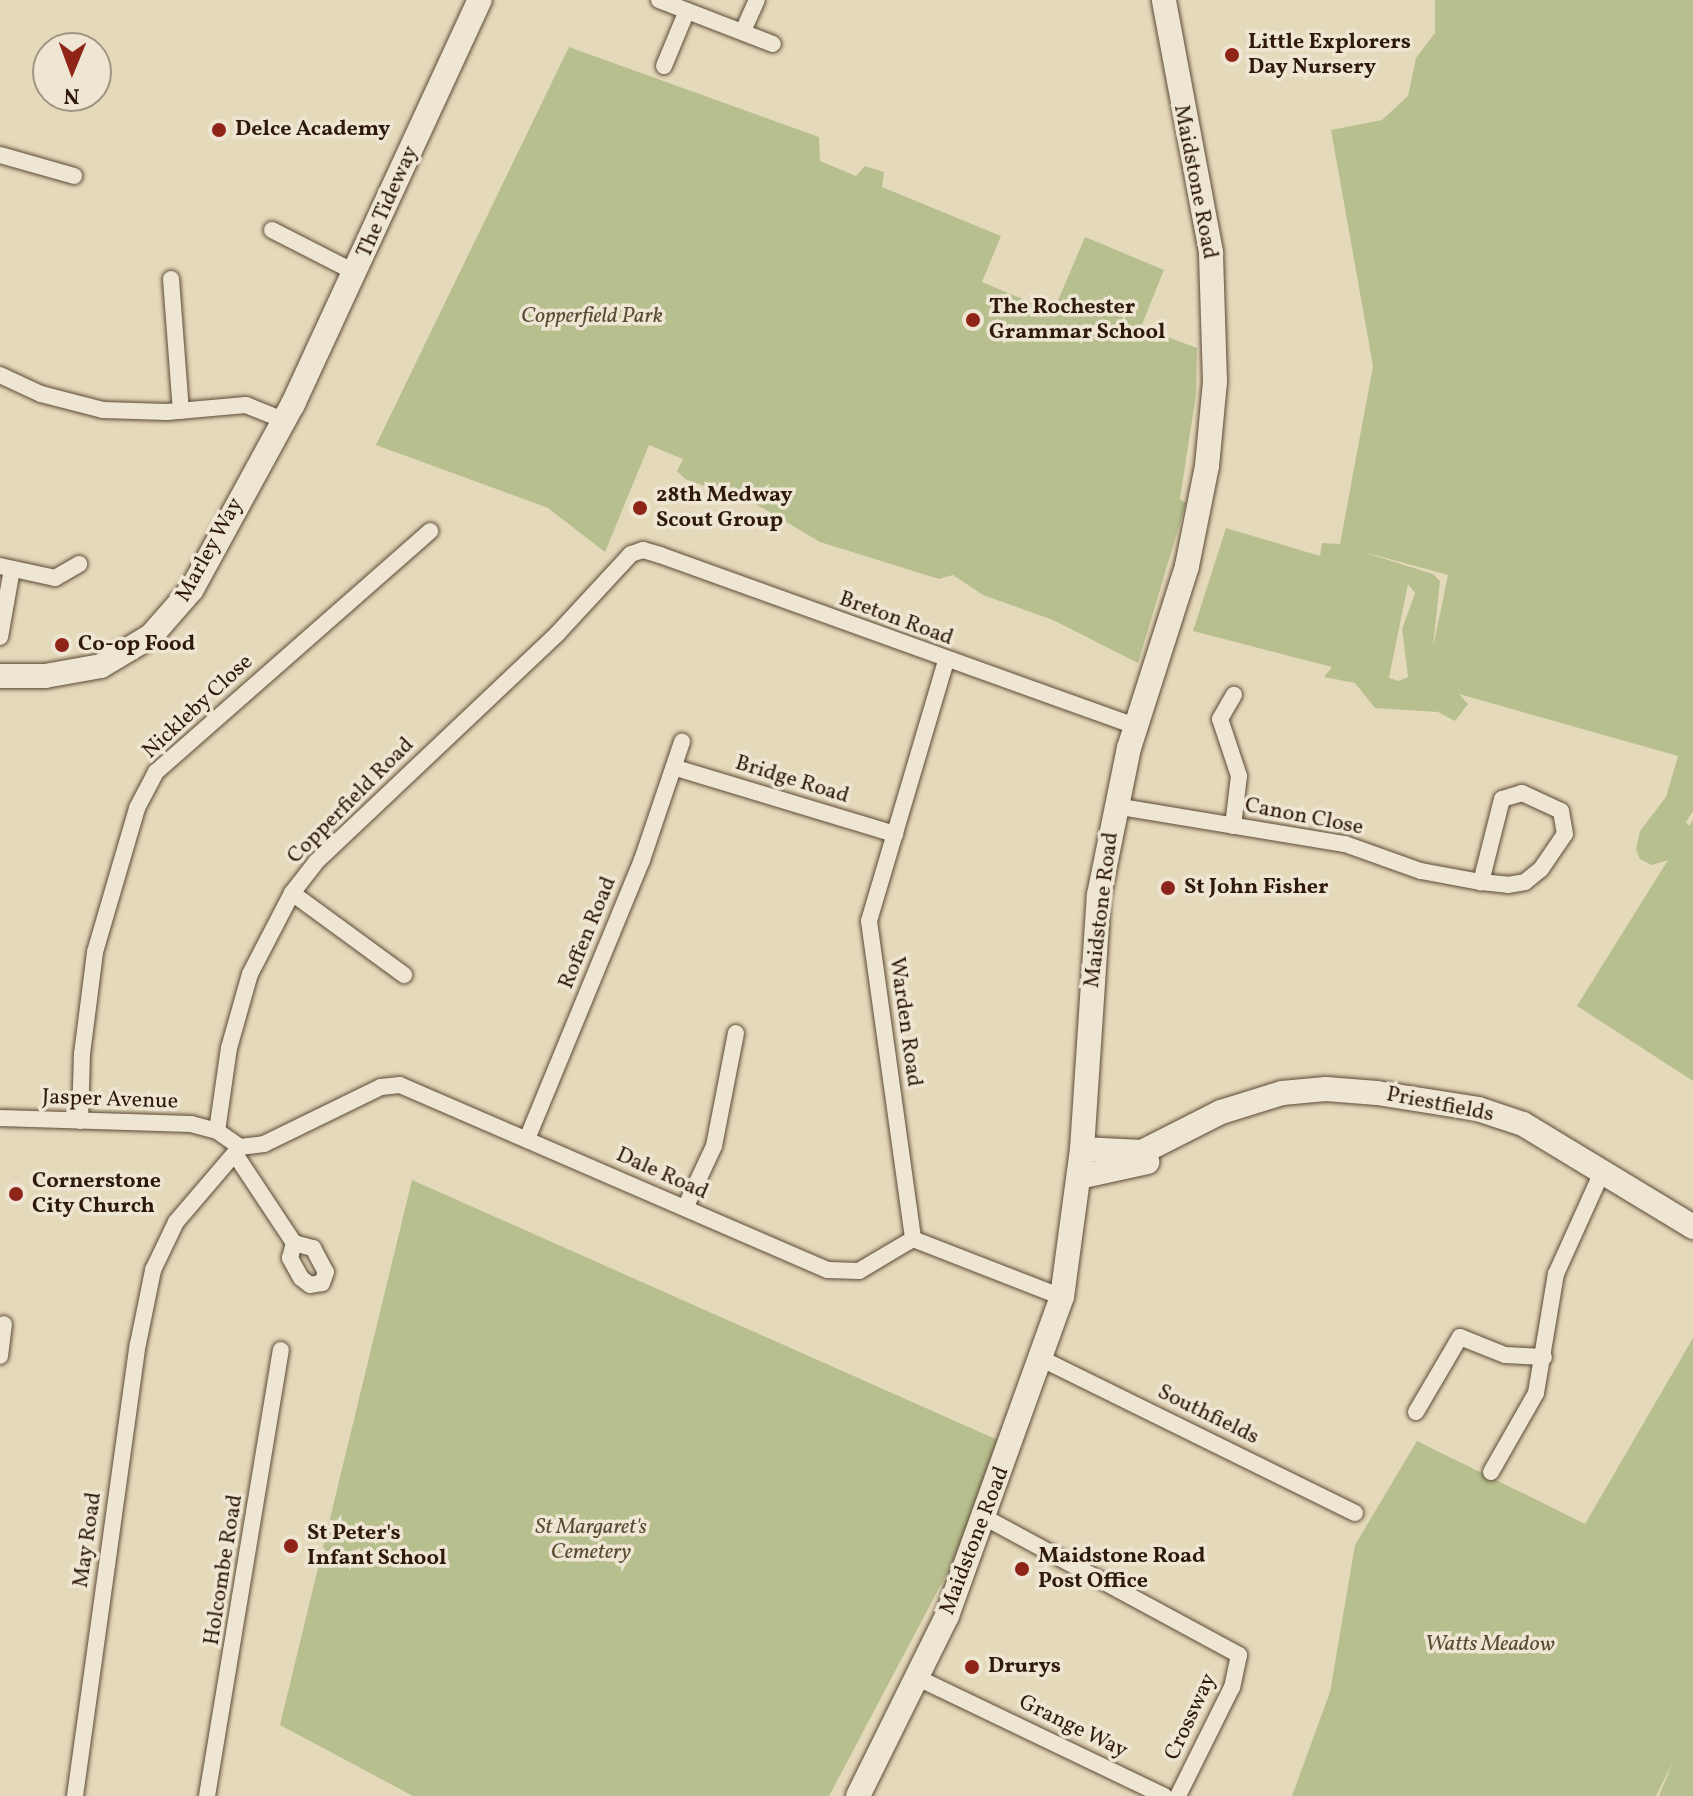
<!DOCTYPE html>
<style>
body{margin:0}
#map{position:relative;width:1693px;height:1796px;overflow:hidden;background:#e5d9bb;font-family:Vollkorn,serif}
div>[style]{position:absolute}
.green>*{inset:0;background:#b7bf8e}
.roads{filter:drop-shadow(0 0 2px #5c4a36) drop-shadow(0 0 2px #5c4a36)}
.street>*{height:16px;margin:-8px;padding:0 8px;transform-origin:8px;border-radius:8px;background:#eee6d3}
.secondary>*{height:24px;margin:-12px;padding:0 12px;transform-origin:12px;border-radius:12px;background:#eee6d3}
.dots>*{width:22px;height:22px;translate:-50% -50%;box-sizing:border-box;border:4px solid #eee6d3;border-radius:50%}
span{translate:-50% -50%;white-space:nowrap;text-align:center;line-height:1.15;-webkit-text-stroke:7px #eee6d3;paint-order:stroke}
.poi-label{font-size:22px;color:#2f1a0a;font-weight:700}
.left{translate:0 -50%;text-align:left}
.street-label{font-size:22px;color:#2f1a0a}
.park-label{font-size:22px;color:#584c32;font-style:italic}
.north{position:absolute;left:32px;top:32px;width:80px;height:80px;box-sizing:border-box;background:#eee6d3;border:2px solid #a29483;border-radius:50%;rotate:181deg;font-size:22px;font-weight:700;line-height:32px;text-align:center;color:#2f1a0a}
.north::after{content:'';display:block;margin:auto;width:28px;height:36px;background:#8f2418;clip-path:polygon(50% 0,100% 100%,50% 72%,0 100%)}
</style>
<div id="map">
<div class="green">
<div style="clip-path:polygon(evenodd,1435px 0,1693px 0,1693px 811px,1686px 822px,1689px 826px,1693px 820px,1693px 1081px,1577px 1006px,1668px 860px,1652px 865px,1640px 859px,1636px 849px,1640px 831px,1666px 797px,1678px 756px,1459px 694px,1468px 704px,1455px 721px,1438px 712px,1375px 708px,1355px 683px,1324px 677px,1332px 667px,1193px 631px,1226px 528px,1320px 556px,1322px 543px,1340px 544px,1373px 366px,1331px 130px,1382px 120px,1408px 96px,1416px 58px,1435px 33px,1435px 0,1360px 551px,1448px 575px,1433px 647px,1440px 581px,1433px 574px,1360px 551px,1435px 0,1408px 584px,1415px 593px,1402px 629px,1408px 677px,1399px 681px,1389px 678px,1408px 584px)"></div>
<div style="clip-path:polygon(569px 47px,819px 137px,820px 161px,856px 176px,865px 166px,884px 172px,882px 187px,1001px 236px,982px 282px,1053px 312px,1085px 237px,1164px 270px,1141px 327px,1197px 348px,1196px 394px,1180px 499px,1186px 503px,1138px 663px,1053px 620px,983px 595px,953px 575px,939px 579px,820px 542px,761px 507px,685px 479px,677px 471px,683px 459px,649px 445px,605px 552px,548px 508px,376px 445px)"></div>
<div style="clip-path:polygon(412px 1180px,1000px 1441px,954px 1560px,829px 1796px,413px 1796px,280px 1725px)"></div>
<div style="clip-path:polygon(1693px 1338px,1693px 1796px,1659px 1796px,1673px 1762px,1656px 1796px,1292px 1796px,1330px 1692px,1355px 1545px,1417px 1441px,1585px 1524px)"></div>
</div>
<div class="roads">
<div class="street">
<div style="left:659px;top:0;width:122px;rotate:21.1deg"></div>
<div style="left:743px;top:31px;width:34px;rotate:-66deg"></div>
<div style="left:664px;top:66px;width:57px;rotate:-67.5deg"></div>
<div style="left:0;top:155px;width:77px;rotate:15.8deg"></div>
<div style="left:272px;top:230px;width:94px;rotate:27.1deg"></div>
<div style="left:171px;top:279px;width:132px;rotate:85.7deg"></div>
<div style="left:0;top:375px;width:45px;rotate:24.9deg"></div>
<div style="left:41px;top:394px;width:64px;rotate:14.5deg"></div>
<div style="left:103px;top:410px;width:64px;rotate:1.8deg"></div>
<div style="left:167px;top:412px;width:79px;rotate:-5.1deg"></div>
<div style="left:246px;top:405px;width:37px;rotate:22deg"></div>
<div style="left:0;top:566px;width:56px;rotate:12.3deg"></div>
<div style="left:55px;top:578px;width:28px;rotate:-30deg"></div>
<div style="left:0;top:637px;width:69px;rotate:-80deg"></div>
<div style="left:946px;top:661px;width:271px;rotate:106.5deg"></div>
<div style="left:869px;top:921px;width:321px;rotate:82.1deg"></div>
<div style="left:913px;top:1239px;width:160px;rotate:21.3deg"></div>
<div style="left:676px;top:768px;width:229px;rotate:16.8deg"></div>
<div style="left:1115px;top:806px;width:233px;rotate:9.4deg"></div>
<div style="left:1345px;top:844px;width:81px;rotate:19.6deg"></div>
<div style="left:1421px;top:871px;width:61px;rotate:10.4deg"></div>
<div style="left:1481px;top:882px;width:27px;rotate:6deg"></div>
<div style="left:1508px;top:885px;width:17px;rotate:-10deg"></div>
<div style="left:1525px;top:882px;width:21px;rotate:-39deg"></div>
<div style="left:1541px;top:869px;width:42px;rotate:-55.6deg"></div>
<div style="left:1565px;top:834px;width:23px;rotate:-100deg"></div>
<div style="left:1561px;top:811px;width:43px;rotate:-155.2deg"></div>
<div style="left:1522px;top:793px;width:21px;rotate:163deg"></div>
<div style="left:1502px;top:799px;width:86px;rotate:104.2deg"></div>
<div style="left:1233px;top:826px;width:50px;rotate:-83.2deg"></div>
<div style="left:1239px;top:776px;width:60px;rotate:-108.4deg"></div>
<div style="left:1220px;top:719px;width:28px;rotate:-60deg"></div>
<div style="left:292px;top:893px;width:139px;rotate:36.2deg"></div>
<div style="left:0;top:1118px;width:191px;rotate:1.8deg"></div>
<div style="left:191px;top:1124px;width:27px;rotate:15deg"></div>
<div style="left:80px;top:1121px;width:67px;rotate:-88.3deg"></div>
<div style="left:82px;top:1054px;width:103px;rotate:-82.7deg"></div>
<div style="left:95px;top:952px;width:150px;rotate:-73.7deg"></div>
<div style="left:137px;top:808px;width:41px;rotate:-62.2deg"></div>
<div style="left:156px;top:772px;width:365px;rotate:-41.3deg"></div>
<div style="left:527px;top:1139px;width:302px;rotate:-67.6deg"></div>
<div style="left:642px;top:860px;width:125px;rotate:-71.3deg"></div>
<div style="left:240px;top:1147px;width:28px;rotate:-145deg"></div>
<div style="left:217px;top:1131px;width:84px;rotate:-81.8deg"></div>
<div style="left:229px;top:1048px;width:77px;rotate:-74.2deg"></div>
<div style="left:250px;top:974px;width:91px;rotate:-62.6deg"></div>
<div style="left:292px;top:893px;width:39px;rotate:-52deg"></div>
<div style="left:316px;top:862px;width:332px;rotate:-43.4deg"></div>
<div style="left:557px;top:634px;width:109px;rotate:-47.2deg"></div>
<div style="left:631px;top:554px;width:13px;rotate:-18deg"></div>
<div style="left:643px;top:550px;width:18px;rotate:16deg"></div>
<div style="left:660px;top:555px;width:505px;rotate:19.8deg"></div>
<div style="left:237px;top:1157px;width:103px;rotate:56.5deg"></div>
<div style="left:685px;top:1208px;width:68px;rotate:-64.9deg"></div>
<div style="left:714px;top:1146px;width:115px;rotate:-79deg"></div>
<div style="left:294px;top:1243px;width:20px;rotate:15deg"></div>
<div style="left:313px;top:1248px;width:27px;rotate:62deg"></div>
<div style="left:326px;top:1272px;width:12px;rotate:110deg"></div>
<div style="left:322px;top:1283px;width:12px;rotate:171deg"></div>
<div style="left:310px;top:1285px;width:11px;rotate:-142deg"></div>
<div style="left:301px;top:1278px;width:23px;rotate:-119deg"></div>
<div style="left:290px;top:1258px;width:16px;rotate:-75deg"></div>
<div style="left:0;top:1356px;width:32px;rotate:-83deg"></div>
<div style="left:1040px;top:1358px;width:351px;rotate:26.2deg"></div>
<div style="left:1416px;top:1412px;width:87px;rotate:-59.6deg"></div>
<div style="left:1460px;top:1337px;width:48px;rotate:21.8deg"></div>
<div style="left:1505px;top:1355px;width:39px;rotate:3deg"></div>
<div style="left:1491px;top:1472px;width:91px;rotate:-60.3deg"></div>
<div style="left:1536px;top:1393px;width:121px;rotate:-80.5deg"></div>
<div style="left:1556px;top:1274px;width:114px;rotate:-65.7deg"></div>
<div style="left:984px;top:1517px;width:290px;rotate:28.4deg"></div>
<div style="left:1239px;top:1655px;width:33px;rotate:102deg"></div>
<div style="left:1232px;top:1687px;width:122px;rotate:116.4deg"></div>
<div style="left:918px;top:1678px;width:273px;rotate:25.6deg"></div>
<div style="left:75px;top:1796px;width:456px;rotate:-82.1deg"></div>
<div style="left:138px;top:1344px;width:76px;rotate:-78.5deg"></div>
<div style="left:153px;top:1270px;width:53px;rotate:-64.4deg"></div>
<div style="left:176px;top:1222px;width:99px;rotate:-49.5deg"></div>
<div style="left:240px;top:1147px;width:24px;rotate:-7deg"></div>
<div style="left:264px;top:1144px;width:130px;rotate:-26deg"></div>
<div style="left:381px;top:1087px;width:19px;rotate:-6deg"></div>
<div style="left:400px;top:1085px;width:466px;rotate:23.4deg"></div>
<div style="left:828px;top:1270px;width:31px;rotate:2deg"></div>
<div style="left:859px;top:1271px;width:63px;rotate:-30.7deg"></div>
<div style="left:207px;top:1796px;width:452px;rotate:-80.6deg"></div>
</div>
<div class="secondary">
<div style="left:0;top:676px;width:45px"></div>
<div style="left:45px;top:676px;width:57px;rotate:-10.1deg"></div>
<div style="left:101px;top:666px;width:58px;rotate:-31deg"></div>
<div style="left:151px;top:636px;width:62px;rotate:-48.9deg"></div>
<div style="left:192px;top:589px;width:211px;rotate:-61.4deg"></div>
<div style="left:293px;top:404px;width:445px;rotate:-65.2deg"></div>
<div style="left:1082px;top:1149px;width:60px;rotate:2.9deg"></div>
<div style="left:1142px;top:1152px;width:89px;rotate:-26.9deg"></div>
<div style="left:1221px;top:1112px;width:64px;rotate:-17.3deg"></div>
<div style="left:1282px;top:1093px;width:44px;rotate:-5.2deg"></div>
<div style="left:1326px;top:1089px;width:51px;rotate:4.5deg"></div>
<div style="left:1377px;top:1093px;width:102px;rotate:9deg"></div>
<div style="left:1478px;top:1109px;width:47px;rotate:18.4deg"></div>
<div style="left:1523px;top:1124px;width:199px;rotate:31.2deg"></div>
<div style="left:1079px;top:1177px;width:70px;rotate:-12.4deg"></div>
<div style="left:858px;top:1796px;width:201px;rotate:-63.7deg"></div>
<div style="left:947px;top:1616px;width:339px;rotate:-70.2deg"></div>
<div style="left:1062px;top:1297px;width:149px;rotate:-82.3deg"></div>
<div style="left:1082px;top:1149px;width:255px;rotate:-86.2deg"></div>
<div style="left:1099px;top:895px;width:150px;rotate:-78.5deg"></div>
<div style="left:1129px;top:748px;width:191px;rotate:-72.3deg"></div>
<div style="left:1187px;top:566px;width:102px;rotate:-78.7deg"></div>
<div style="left:1207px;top:466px;width:84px;rotate:-84.6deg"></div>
<div style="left:1215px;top:382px;width:130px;rotate:-91.8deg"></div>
<div style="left:1211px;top:252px;width:256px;rotate:-100.6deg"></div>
</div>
</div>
<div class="dots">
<div style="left:1232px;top:55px;background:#8f2418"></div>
<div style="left:219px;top:130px;background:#8f2418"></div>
<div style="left:973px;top:320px;background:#8f2418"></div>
<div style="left:640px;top:508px;background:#8f2418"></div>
<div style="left:62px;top:645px;background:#8f2418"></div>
<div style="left:1168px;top:888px;background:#8f2418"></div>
<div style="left:16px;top:1194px;background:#8f2418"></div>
<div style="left:291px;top:1546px;background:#8f2418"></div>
<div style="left:1022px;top:1569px;background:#8f2418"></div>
<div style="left:972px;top:1667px;background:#8f2418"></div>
</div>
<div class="poi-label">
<span class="left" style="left:1248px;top:55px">Little Explorers<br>Day Nursery</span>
<span class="left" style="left:235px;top:130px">Delce Academy</span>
<span class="left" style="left:989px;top:320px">The Rochester<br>Grammar School</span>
<span class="left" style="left:656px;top:508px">28th Medway<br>Scout Group</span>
<span class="left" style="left:78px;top:645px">Co-op Food</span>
<span class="left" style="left:1184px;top:888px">St John Fisher</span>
<span class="left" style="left:32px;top:1194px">Cornerstone<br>City Church</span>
<span class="left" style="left:307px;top:1546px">St Peter's<br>Infant School</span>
<span class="left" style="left:1038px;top:1569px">Maidstone Road<br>Post Office</span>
<span class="left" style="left:988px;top:1667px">Drurys</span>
</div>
<div class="street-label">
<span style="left:1195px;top:182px;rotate:79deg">Maidstone Road</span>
<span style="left:388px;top:202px;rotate:-66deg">The Tideway</span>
<span style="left:210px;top:550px;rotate:-61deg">Marley Way</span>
<span style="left:896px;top:619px;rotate:20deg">Breton Road</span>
<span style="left:198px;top:707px;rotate:-43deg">Nickleby Close</span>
<span style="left:792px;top:780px;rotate:17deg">Bridge Road</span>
<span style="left:351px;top:801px;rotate:-45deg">Copperfield Road</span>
<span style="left:1304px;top:817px;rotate:11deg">Canon Close</span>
<span style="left:1102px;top:910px;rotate:-83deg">Maidstone Road</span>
<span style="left:588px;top:933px;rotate:-68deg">Roffen Road</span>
<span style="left:905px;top:1022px;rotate:82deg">Warden Road</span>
<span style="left:110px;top:1100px;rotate:2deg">Jasper Avenue</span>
<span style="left:1440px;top:1105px;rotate:11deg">Priestfields</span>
<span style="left:662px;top:1174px;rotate:24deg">Dale Road</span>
<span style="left:1208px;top:1415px;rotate:26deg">Southfields</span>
<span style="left:88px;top:1540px;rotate:-82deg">May Road</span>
<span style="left:975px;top:1541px;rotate:-69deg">Maidstone Road</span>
<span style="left:224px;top:1570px;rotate:-81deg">Holcombe Road</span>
<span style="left:1191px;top:1717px;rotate:-65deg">Crossway</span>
<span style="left:1073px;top:1727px;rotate:26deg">Grange Way</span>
</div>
<div class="park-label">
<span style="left:592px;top:317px">Copperfield Park</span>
<span style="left:591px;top:1540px">St Margaret's<br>Cemetery</span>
<span style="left:1490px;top:1645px">Watts Meadow</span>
</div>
<div class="north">N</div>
</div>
